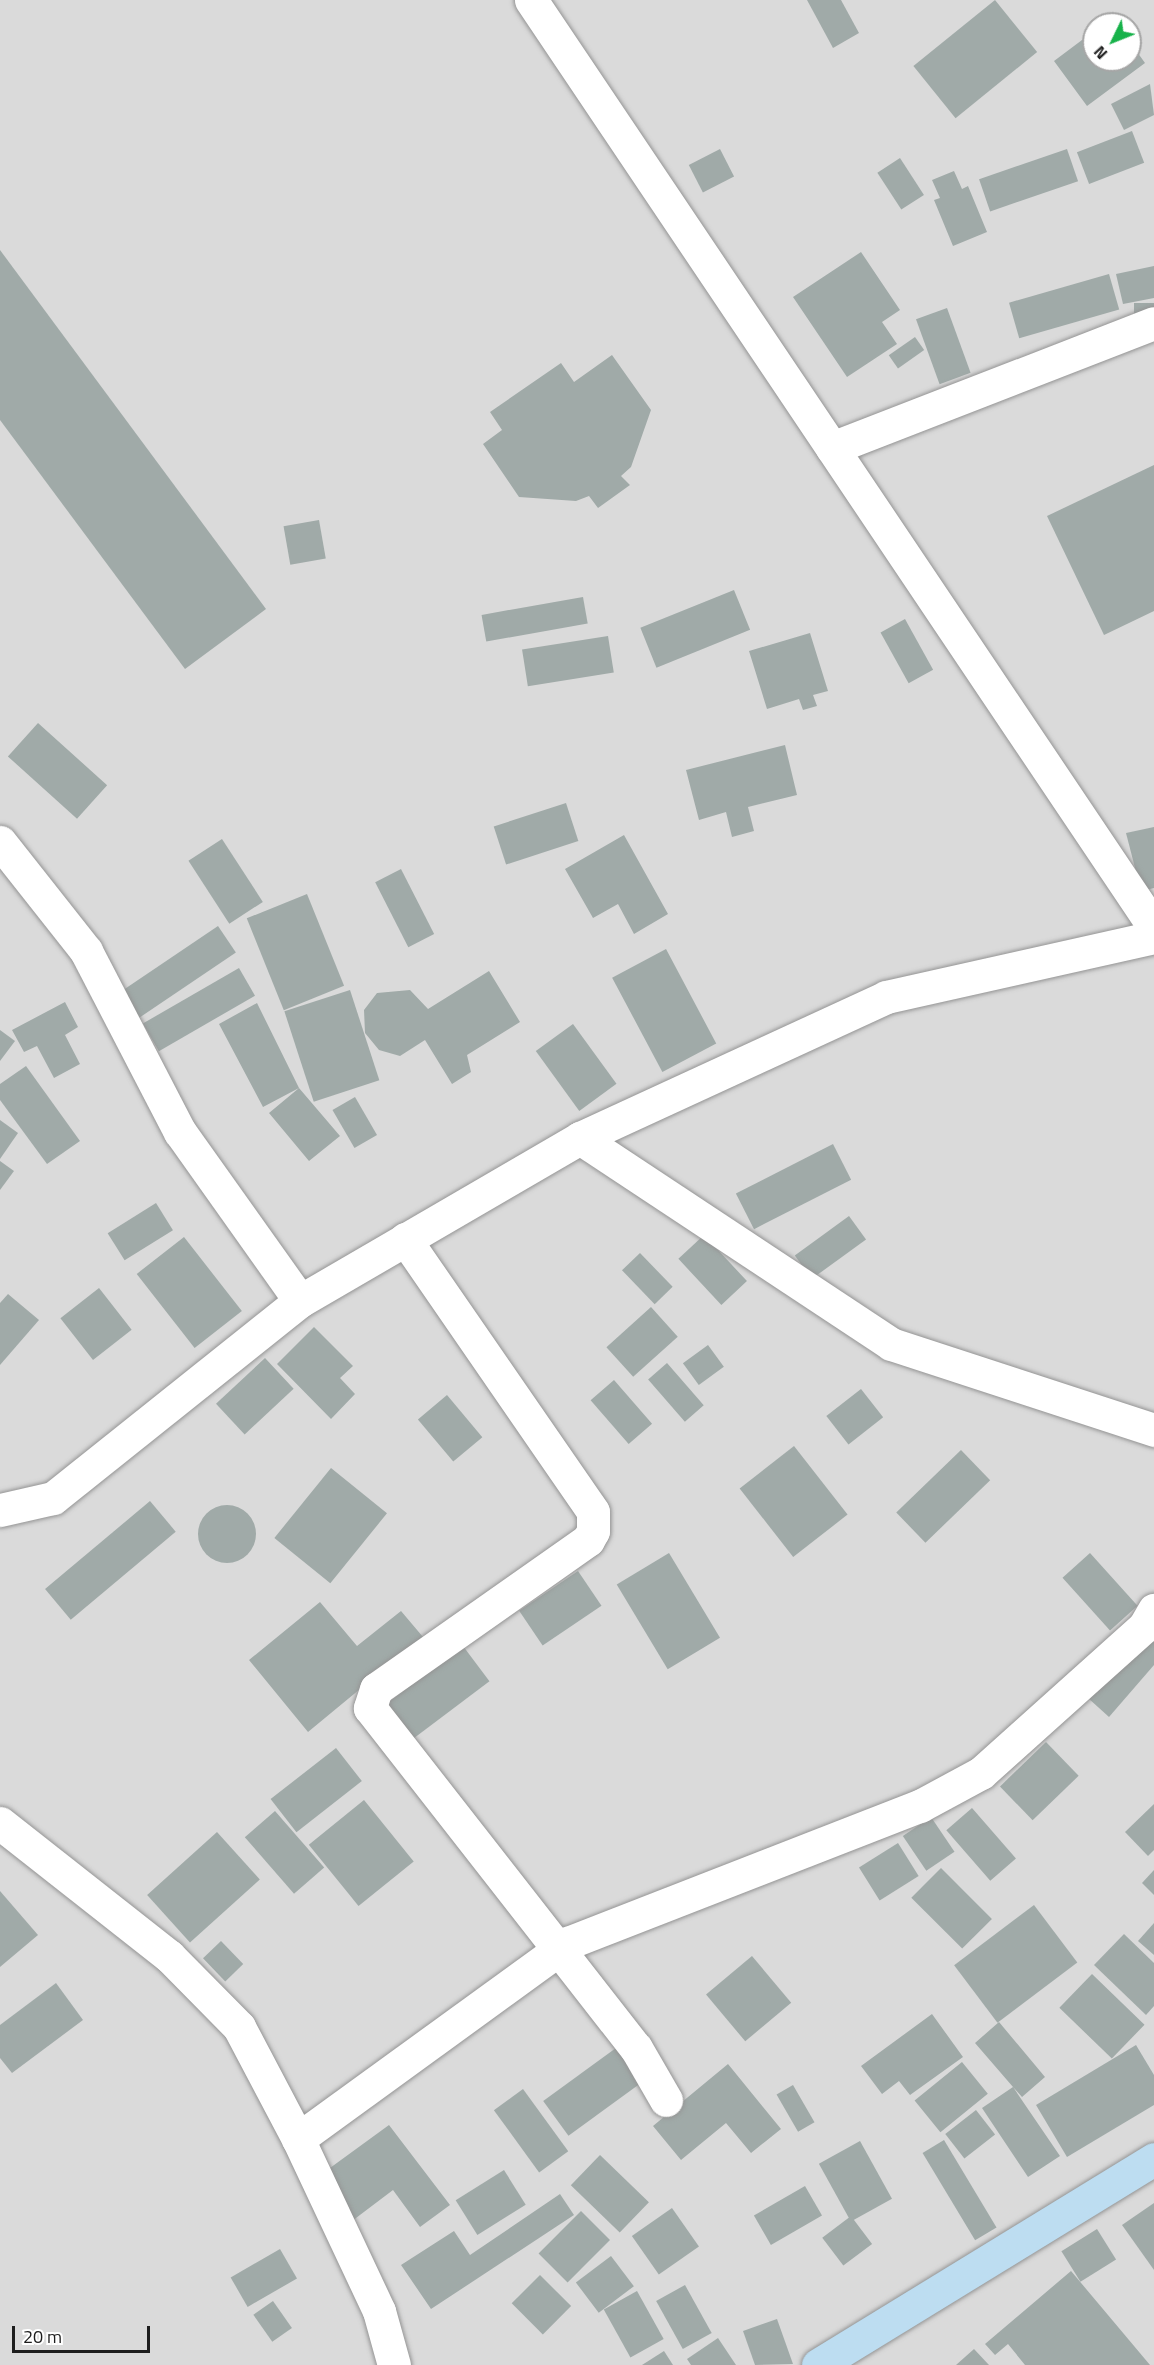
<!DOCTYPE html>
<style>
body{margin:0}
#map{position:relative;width:1154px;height:2365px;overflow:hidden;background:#e3eded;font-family:"Titillium Web",sans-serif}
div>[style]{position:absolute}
.residential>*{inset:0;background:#dadada}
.building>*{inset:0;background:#a0aaa8;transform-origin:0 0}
.round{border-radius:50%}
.roads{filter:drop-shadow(0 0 2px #949494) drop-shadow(0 0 2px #949494)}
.street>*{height:33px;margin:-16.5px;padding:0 16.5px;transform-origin:16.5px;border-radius:16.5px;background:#fff}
.secondary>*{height:33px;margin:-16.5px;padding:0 16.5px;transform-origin:16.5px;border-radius:16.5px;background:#bdddf1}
span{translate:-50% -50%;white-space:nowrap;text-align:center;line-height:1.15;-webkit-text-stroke:6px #fff;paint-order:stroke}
.north{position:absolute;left:1082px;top:12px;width:60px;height:60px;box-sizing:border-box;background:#fff;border:2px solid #a5a5a5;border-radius:50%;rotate:227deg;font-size:16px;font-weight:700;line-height:24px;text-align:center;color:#1d1d1d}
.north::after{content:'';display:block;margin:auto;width:21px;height:27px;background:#17b24a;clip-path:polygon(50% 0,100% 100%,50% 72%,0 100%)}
.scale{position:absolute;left:12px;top:2326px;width:138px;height:27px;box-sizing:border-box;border:3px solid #1d1d1d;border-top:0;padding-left:8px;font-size:18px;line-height:21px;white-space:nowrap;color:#1d1d1d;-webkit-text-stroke:4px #fff;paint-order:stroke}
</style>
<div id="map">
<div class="residential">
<div style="clip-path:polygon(evenodd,0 0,1154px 0,1154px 2365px,0 2365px,0 0,1094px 24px,1130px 24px,1130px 60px,1094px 60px,1094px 24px)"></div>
</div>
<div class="building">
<div style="clip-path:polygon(807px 0,841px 0,859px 33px,833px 48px)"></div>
<div style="left:995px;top:0;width:67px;height:105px;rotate:51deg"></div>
<div style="clip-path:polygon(1094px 31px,1094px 60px,1130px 60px,1130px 42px,1145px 63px,1087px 106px,1054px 61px)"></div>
<div style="clip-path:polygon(1150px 84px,1154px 115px,1124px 130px,1111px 104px)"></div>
<div style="left:1132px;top:131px;width:34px;height:59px;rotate:69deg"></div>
<div style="left:720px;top:149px;width:31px;height:35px;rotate:63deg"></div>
<div style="left:1067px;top:149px;width:34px;height:93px;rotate:71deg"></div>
<div style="left:900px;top:158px;width:44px;height:27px;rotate:57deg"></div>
<div style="clip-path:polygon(954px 171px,962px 189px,968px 186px,987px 232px,953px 246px,934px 200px,940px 198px,932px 180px)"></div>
<div style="clip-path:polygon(0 250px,266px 609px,185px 669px,0 420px)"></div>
<div style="clip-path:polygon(861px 252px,900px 310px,882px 322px,897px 344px,847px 377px,793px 297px)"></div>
<div style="clip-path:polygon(1154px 266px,1154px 298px,1123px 304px,1116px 274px)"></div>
<div style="left:1109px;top:274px;width:37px;height:104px;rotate:74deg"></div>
<div style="left:1154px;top:303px;width:12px;height:20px;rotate:90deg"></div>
<div style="left:947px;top:308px;width:69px;height:33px;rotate:70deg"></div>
<div style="left:915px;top:337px;width:16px;height:32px;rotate:55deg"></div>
<div style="clip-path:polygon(612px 355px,651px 410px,631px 467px,621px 476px,630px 485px,598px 508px,589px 496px,576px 501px,519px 497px,483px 444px,502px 430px,490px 412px,561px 363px,574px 382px)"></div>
<div style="clip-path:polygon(1154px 465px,1154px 611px,1104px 635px,1047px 516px)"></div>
<div style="left:319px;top:520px;width:39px;height:36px;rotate:80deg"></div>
<div style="left:734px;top:590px;width:43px;height:101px;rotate:68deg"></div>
<div style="left:583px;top:597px;width:27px;height:103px;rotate:80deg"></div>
<div style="left:905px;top:619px;width:58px;height:28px;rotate:61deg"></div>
<div style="clip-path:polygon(810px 633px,828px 691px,813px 695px,817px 706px,803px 710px,799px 699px,767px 709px,749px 651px)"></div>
<div style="left:608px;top:636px;width:37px;height:87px;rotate:81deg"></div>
<div style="left:38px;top:723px;width:93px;height:45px;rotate:42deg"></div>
<div style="clip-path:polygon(785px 745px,797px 795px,748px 807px,754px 831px,732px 837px,726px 812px,699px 820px,686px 770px)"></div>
<div style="left:566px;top:803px;width:40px;height:76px;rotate:72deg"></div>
<div style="clip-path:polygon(1154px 827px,1154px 888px,1141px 891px,1126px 833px)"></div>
<div style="clip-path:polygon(624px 835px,668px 914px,634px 934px,618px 904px,593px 918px,565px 869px)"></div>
<div style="left:222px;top:839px;width:75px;height:40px;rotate:57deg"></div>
<div style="left:401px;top:869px;width:73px;height:29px;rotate:63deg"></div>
<div style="left:307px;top:894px;width:99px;height:65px;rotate:68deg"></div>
<div style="left:218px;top:926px;width:32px;height:117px;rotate:56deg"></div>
<div style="left:666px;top:949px;width:107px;height:61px;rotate:62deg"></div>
<div style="left:239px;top:968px;width:32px;height:111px;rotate:60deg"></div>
<div style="clip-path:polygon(489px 971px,520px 1022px,467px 1055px,471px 1072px,452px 1084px,425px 1040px,400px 1056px,379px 1050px,365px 1033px,364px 1010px,377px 993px,410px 990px,428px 1009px)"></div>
<div style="left:350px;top:990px;width:95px;height:69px;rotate:72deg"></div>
<div style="clip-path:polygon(65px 1002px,78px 1027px,65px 1035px,80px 1064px,54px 1078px,37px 1046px,24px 1052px,12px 1030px)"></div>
<div style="clip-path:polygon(257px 1003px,299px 1088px,340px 1136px,309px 1161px,269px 1113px,299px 1088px,263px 1107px,219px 1024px)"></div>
<div style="left:573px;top:1024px;width:74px;height:46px;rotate:54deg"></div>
<div style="clip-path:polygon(0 1030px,15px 1041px,0 1061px)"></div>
<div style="clip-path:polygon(26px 1066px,80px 1141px,47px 1164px,0 1100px,0 1084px)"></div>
<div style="left:355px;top:1097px;width:44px;height:26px;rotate:60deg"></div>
<div style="clip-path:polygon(0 1120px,18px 1133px,0 1159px)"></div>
<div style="left:833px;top:1144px;width:40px;height:109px;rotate:63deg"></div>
<div style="clip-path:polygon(0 1161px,14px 1171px,0 1190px)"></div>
<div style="left:156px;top:1203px;width:32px;height:57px;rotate:58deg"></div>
<div style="left:849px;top:1216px;width:29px;height:67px;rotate:54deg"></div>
<div style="left:704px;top:1235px;width:63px;height:35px;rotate:47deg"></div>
<div style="left:184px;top:1237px;width:94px;height:60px;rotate:52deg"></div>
<div style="left:640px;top:1253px;width:47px;height:25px;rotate:46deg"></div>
<div style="left:99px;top:1288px;width:53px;height:49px;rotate:52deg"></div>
<div style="clip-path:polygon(8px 1294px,39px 1320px,0 1365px,0 1303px)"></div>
<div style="left:651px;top:1307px;width:40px;height:60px;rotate:48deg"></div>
<div style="clip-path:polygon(314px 1327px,353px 1366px,340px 1378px,355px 1394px,331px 1419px,277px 1364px)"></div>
<div style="left:708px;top:1345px;width:27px;height:31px;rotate:54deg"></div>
<div style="left:265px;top:1358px;width:42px;height:67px;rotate:47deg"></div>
<div style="left:667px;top:1363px;width:56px;height:25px;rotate:49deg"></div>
<div style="left:614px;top:1380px;width:58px;height:31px;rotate:49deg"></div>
<div style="left:861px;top:1389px;width:36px;height:44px;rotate:52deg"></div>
<div style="left:447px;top:1395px;width:55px;height:38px;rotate:50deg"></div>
<div style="left:794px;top:1446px;width:87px;height:69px;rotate:52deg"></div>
<div style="left:961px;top:1450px;width:42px;height:90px;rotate:46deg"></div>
<div style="left:331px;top:1468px;width:72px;height:90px;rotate:39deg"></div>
<div style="left:150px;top:1501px;width:40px;height:137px;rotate:50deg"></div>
<div class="round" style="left:198px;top:1505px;width:58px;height:58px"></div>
<div style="left:669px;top:1553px;width:99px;height:61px;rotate:59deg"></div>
<div style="left:1090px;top:1553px;width:71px;height:37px;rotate:48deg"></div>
<div style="left:578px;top:1571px;width:42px;height:71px;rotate:56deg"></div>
<div style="clip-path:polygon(320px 1602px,357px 1646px,401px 1611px,423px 1637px,308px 1732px,249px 1660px)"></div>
<div style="clip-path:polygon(1154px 1638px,1154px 1665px,1109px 1717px,1088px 1698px)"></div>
<div style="left:463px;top:1646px;width:44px;height:106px;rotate:53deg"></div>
<div style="left:1046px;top:1742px;width:47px;height:64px;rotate:46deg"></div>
<div style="left:336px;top:1748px;width:42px;height:83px;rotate:52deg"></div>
<div style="left:364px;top:1800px;width:79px;height:71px;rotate:51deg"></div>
<div style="clip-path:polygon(1154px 1804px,1154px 1850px,1148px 1856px,1125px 1832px)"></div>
<div style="left:972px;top:1808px;width:67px;height:34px;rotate:49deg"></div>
<div style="left:275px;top:1811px;width:75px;height:40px;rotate:49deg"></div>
<div style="left:931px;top:1817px;width:42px;height:34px;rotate:56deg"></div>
<div style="left:217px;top:1832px;width:64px;height:94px;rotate:48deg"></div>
<div style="left:898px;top:1843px;width:39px;height:46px;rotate:58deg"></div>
<div style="left:941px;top:1868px;width:72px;height:42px;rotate:45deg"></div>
<div style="clip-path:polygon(1154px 1870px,1154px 1895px,1142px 1883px)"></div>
<div style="clip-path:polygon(0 1891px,38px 1935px,0 1967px)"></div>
<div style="left:1034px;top:1905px;width:72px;height:100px;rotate:53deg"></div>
<div style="clip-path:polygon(1154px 1923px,1154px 1955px,1138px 1941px)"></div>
<div style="clip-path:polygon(1124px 1934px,1154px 1963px,1154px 2006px,1146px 2015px,1094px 1965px)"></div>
<div style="left:221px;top:1941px;width:32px;height:25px;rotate:46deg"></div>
<div style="left:752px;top:1956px;width:61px;height:60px;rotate:50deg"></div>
<div style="left:1092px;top:1974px;width:73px;height:47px;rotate:44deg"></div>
<div style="clip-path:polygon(56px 1983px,83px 2020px,12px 2073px,0 2058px,0 2025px)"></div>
<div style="clip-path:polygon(932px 2014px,963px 2057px,910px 2095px,899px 2081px,882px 2094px,861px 2066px)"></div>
<div style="clip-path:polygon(999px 2022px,1045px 2077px,1022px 2097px,1013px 2087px,1060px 2156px,1028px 2177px,982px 2108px,1013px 2087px,975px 2043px)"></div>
<div style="clip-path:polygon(1136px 2045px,1154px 2075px,1154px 2105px,1067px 2157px,1036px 2105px)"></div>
<div style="left:616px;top:2048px;width:43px;height:90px;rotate:54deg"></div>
<div style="left:962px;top:2062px;width:41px;height:61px;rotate:51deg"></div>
<div style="clip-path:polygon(728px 2064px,781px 2129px,751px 2153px,726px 2123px,681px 2160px,653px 2126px)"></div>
<div style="left:793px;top:2085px;width:43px;height:19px;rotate:60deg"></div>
<div style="left:523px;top:2089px;width:77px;height:36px;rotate:54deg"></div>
<div style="left:976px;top:2110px;width:31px;height:39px;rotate:52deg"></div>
<div style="clip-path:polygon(389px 2125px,450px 2205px,420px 2227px,393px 2190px,352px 2221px,319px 2176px)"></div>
<div style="left:944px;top:2140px;width:102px;height:25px;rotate:59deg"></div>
<div style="left:860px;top:2141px;width:66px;height:47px;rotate:61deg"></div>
<div style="left:600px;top:2155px;width:68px;height:42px;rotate:44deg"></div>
<div style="left:504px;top:2170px;width:41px;height:57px;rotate:58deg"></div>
<div style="left:805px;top:2186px;width:34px;height:59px;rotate:60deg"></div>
<div style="clip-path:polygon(560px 2194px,574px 2215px,431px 2309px,401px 2265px,454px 2231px,470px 2255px)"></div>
<div style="clip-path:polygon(1154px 2203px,1154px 2270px,1122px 2225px)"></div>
<div style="left:672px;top:2208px;width:47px;height:49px;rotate:55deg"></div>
<div style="left:581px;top:2211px;width:41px;height:60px;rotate:45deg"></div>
<div style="left:851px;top:2216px;width:35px;height:36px;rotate:53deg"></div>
<div style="left:1097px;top:2229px;width:36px;height:42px;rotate:58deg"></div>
<div style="left:280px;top:2249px;width:34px;height:57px;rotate:60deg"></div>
<div style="left:611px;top:2256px;width:38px;height:44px;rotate:53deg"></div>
<div style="clip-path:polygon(1071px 2271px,1150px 2365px,1025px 2365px,1008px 2344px,995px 2355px,985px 2344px)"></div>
<div style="left:540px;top:2275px;width:44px;height:40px;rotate:45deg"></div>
<div style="left:685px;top:2285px;width:55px;height:33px;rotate:61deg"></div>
<div style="left:637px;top:2291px;width:55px;height:38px;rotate:61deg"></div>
<div style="left:273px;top:2301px;width:33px;height:24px;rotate:55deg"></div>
<div style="clip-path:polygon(777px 2319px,793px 2364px,755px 2365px,743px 2331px)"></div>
<div style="clip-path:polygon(718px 2338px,736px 2365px,691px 2365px,687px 2359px)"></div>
<div style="clip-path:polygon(974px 2349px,989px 2365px,956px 2365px)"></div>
<div style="clip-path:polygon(664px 2351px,673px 2365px,642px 2365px)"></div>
</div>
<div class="roads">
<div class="street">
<div style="left:531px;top:0;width:1117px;rotate:56.1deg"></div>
<div style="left:832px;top:448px;width:345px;rotate:-21.2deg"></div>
<div style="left:0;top:842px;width:139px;rotate:51.7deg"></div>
<div style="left:86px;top:951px;width:204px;rotate:62.6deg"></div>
<div style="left:180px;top:1132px;width:207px;rotate:54.6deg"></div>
<div style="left:580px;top:1138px;width:373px;rotate:33.5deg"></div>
<div style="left:891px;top:1344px;width:277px;rotate:18.1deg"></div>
<div style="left:405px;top:1239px;width:331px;rotate:55.4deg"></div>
<div style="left:593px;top:1512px;width:19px;rotate:90deg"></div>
<div style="left:593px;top:1531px;width:10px;rotate:119deg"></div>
<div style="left:588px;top:1540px;width:259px;rotate:144.9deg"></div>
<div style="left:376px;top:1689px;width:20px;rotate:108deg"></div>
<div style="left:370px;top:1708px;width:432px;rotate:52deg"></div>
<div style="left:636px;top:2048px;width:60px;rotate:60deg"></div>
<div style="left:0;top:1510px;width:54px;rotate:-12.8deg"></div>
<div style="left:53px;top:1498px;width:316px;rotate:-38.6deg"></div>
<div style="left:300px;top:1301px;width:324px;rotate:-30.2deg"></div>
<div style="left:580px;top:1138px;width:337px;rotate:-24.7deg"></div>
<div style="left:886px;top:997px;width:275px;rotate:-12.6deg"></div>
<div style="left:0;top:1823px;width:215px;rotate:38.2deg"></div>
<div style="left:169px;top:1956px;width:100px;rotate:45.4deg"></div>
<div style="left:239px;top:2027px;width:127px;rotate:62.2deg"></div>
<div style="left:394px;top:2365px;width:56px;rotate:-105.5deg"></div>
<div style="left:379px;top:2311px;width:190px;rotate:-115.2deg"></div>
<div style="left:298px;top:2139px;width:334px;rotate:-36deg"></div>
<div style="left:568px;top:1943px;width:378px;rotate:-21.3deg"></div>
<div style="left:920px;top:1806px;width:69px;rotate:-28.4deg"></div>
<div style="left:981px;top:1773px;width:219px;rotate:-41.9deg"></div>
<div style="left:1144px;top:1627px;width:20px;rotate:-60deg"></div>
</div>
<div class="secondary">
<div style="left:818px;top:2365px;width:394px;rotate:-31.5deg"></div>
</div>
</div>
<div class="north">N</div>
<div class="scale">20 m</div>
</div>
